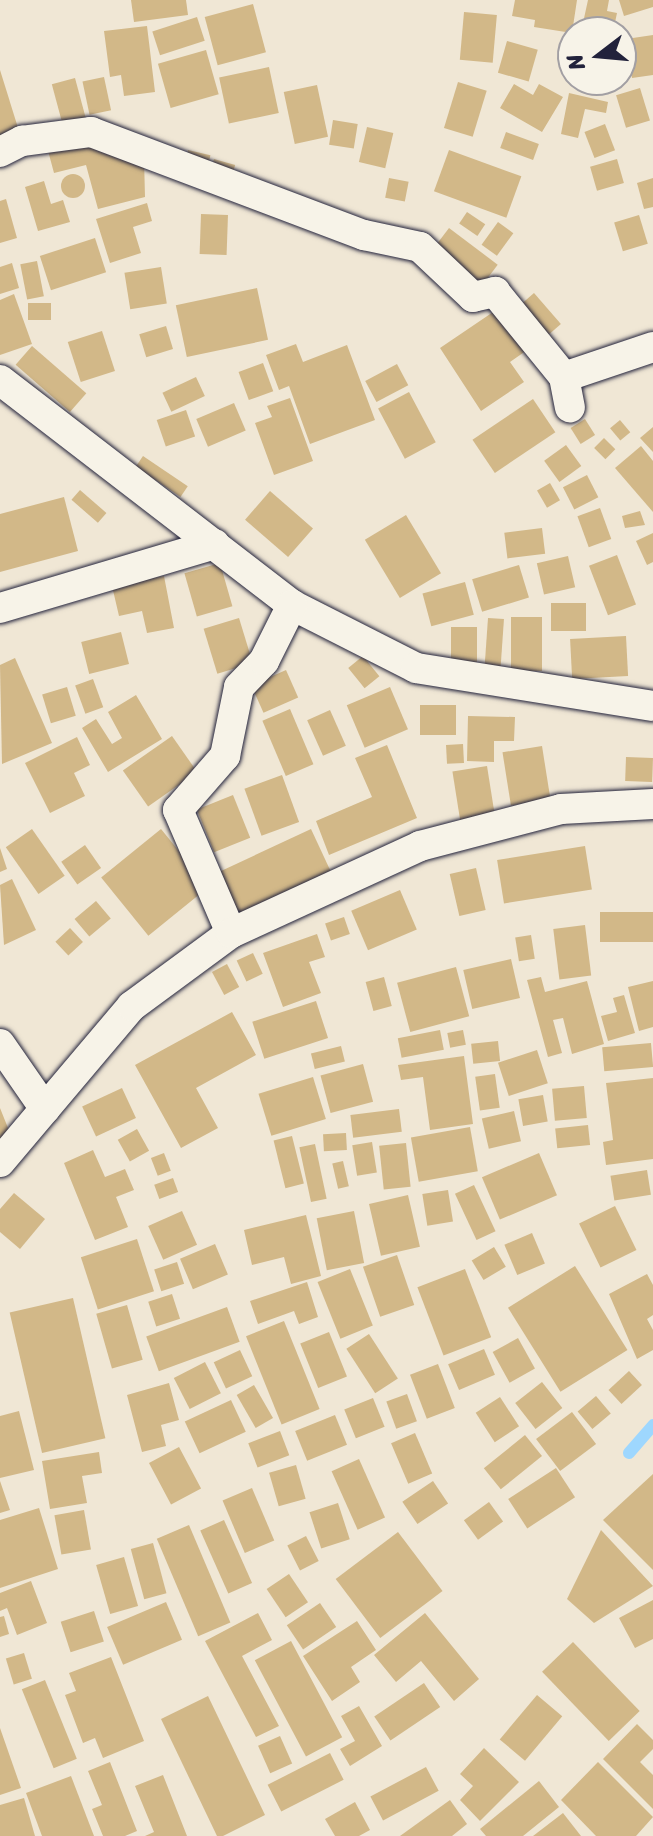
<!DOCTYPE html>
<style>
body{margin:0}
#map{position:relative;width:653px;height:1836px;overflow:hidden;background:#f0e7d5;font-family:Sriracha,sans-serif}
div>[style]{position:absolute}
.stream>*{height:12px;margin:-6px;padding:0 6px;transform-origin:6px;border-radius:6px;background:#9ed7fe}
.building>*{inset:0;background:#d2b888;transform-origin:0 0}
.round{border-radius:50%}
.roads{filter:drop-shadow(0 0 2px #22223b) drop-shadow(0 0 2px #22223b)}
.minor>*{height:30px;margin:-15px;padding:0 15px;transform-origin:15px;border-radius:15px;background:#f7f3e8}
span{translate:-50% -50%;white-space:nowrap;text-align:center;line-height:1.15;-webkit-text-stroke:8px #f7f3e8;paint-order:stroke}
.north{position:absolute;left:557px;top:16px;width:80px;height:80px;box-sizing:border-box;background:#f7f3e8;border:2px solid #a29fa3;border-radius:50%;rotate:254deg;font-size:22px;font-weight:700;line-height:32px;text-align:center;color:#22223b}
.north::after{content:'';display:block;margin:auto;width:28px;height:36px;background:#22223b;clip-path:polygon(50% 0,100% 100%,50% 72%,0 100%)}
</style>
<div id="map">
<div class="stream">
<div style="left:629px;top:1453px;width:37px;rotate:-49deg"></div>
</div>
<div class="building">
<div style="clip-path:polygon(131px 0,186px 0,188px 15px,134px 22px)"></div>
<div style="clip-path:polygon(515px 0,577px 0,572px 33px,534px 27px,535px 20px,512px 16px)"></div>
<div style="clip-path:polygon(588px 0,609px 0,607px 11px,617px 13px,613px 32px,581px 32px)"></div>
<div style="clip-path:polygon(619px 0,653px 0,653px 7px,624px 16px)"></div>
<div style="left:253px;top:4px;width:50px;height:50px;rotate:75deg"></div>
<div style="left:464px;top:12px;width:33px;height:48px;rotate:5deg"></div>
<div style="left:197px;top:17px;width:25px;height:47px;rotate:72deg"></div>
<div style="clip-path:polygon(147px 26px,155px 92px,124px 96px,121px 75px,110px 77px,104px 31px)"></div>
<div style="clip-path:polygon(653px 35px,653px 75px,632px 78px,626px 39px)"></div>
<div style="left:507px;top:41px;width:32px;height:33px;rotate:16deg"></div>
<div style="left:206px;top:50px;width:46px;height:50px;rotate:74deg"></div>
<div style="left:269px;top:67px;width:47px;height:51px;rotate:78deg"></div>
<div style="clip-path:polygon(0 70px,19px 131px,0 137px)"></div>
<div style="left:104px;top:77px;width:34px;height:22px;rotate:78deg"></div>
<div style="left:75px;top:78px;width:48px;height:24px;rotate:75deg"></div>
<div style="left:458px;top:82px;width:30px;height:48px;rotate:17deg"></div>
<div style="clip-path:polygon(514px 84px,533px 95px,539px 84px,563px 97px,542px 132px,500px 108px)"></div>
<div style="left:317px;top:85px;width:53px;height:34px;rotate:78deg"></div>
<div style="left:640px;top:88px;width:34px;height:25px;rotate:73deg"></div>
<div style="clip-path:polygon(569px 93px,608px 102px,606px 113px,585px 109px,578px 138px,561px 134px)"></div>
<div style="left:333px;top:120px;width:25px;height:25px;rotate:9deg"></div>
<div style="left:605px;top:124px;width:28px;height:22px;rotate:69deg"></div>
<div style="left:367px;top:127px;width:27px;height:36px;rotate:13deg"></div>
<div style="left:506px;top:132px;width:35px;height:17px;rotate:20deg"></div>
<div style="clip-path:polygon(75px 140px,144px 158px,145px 197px,98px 209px,86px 165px,54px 173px,47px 147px)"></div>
<div style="left:188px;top:150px;width:23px;height:10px;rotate:13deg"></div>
<div style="left:449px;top:150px;width:77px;height:44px;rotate:20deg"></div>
<div style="left:214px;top:159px;width:22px;height:12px;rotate:16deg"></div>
<div style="left:617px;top:159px;width:25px;height:28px;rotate:74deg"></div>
<div class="round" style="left:61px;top:174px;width:24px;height:24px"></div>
<div style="left:389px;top:178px;width:20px;height:20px;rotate:11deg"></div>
<div style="clip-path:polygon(653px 178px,653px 207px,644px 209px,637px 183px)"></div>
<div style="clip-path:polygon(44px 181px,51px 204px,63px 200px,70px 222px,38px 231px,25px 187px)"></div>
<div style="clip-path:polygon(6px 199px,17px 238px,0 243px,0 201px)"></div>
<div style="clip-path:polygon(147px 203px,152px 221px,133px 227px,141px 253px,110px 263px,96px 219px)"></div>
<div style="left:467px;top:212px;width:22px;height:14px;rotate:34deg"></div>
<div style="left:201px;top:214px;width:27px;height:40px;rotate:2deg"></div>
<div style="left:639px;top:215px;width:30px;height:26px;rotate:73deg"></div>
<div style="left:498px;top:222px;width:19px;height:28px;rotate:36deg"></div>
<div style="left:449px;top:228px;width:61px;height:28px;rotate:37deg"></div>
<div style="left:95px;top:238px;width:36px;height:58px;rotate:72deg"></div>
<div style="left:37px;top:261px;width:36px;height:17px;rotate:79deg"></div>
<div style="clip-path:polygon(12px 263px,19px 288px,0 294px,0 267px)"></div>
<div style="left:161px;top:267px;width:37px;height:37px;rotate:81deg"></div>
<div style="left:257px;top:288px;width:53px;height:83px;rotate:78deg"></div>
<div style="left:534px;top:293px;width:41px;height:27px;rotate:49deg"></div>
<div style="clip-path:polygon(14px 294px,32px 344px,0 355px,0 300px)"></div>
<div style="left:51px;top:303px;width:17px;height:23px;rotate:90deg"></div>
<div style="clip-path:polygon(502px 306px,530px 348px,510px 362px,524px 382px,481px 411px,440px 348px)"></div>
<div style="left:166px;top:326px;width:24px;height:28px;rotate:73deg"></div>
<div style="left:102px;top:331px;width:42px;height:36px;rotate:72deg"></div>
<div style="clip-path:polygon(296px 344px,303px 362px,347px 345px,375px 420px,310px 444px,289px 386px,279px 390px,266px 355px)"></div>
<div style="left:32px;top:346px;width:72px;height:25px;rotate:41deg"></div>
<div style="left:263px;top:363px;width:30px;height:26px;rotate:70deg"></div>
<div style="left:397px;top:364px;width:24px;height:36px;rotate:62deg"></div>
<div style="left:196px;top:377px;width:21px;height:37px;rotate:65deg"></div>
<div style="left:409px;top:392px;width:57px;height:35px;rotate:62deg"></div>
<div style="clip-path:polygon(290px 398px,313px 461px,274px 475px,255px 423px,272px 417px,267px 406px)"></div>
<div style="left:533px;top:399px;width:40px;height:73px;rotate:56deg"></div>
<div style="left:234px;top:403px;width:30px;height:41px;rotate:67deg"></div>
<div style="left:186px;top:410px;width:28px;height:31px;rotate:71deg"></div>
<div style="left:585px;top:419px;width:19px;height:17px;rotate:58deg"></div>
<div style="left:620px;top:420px;width:16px;height:13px;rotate:50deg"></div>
<div style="clip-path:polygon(653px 427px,653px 452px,640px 438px)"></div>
<div style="left:604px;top:438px;width:16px;height:14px;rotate:45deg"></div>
<div style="left:566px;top:445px;width:26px;height:27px;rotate:54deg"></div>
<div style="clip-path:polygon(641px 446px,653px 461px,653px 512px,615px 468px)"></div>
<div style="left:143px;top:456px;width:54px;height:13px;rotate:34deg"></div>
<div style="left:587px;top:475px;width:25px;height:27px;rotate:63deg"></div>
<div style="left:550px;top:483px;width:20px;height:15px;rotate:60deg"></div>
<div style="left:80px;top:490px;width:35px;height:13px;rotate:41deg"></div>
<div style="left:270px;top:491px;width:57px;height:38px;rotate:41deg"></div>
<div style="clip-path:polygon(64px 497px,78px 551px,0 572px,0 514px)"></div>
<div style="left:600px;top:508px;width:33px;height:24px;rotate:70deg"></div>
<div style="clip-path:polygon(640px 511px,645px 525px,625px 528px,622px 516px)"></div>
<div style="left:406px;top:515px;width:68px;height:48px;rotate:59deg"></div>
<div style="left:542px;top:528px;width:26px;height:38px;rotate:83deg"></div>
<div style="clip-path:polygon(653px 533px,653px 562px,647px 565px,636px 541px)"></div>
<div style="left:617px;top:555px;width:53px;height:30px;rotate:69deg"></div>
<div style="left:568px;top:556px;width:32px;height:32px;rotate:77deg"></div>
<div style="left:220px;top:563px;width:45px;height:37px;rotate:74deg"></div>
<div style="left:519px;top:565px;width:34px;height:49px;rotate:73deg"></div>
<div style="clip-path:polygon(164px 576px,174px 628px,147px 633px,142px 611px,119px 616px,112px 586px)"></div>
<div style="left:465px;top:582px;width:34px;height:44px;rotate:75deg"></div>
<div style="left:586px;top:603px;width:28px;height:35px;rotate:90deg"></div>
<div style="left:511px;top:617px;width:31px;height:54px"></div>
<div style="left:239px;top:618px;width:47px;height:37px;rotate:73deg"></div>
<div style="left:488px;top:618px;width:16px;height:47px;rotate:4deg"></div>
<div style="left:451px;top:627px;width:26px;height:35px"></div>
<div style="left:121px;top:632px;width:33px;height:41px;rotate:76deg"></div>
<div style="left:626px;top:636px;width:40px;height:56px;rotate:87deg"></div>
<div style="left:363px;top:656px;width:26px;height:19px;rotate:51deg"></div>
<div style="clip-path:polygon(15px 658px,52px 743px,2px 764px,0 665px)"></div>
<div style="left:286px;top:670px;width:30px;height:38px;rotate:66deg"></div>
<div style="left:93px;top:679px;width:30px;height:19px;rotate:70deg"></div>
<div style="left:67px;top:687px;width:30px;height:26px;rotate:73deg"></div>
<div style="left:390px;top:687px;width:46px;height:47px;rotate:67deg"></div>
<div style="clip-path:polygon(136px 695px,162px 739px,108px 772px,82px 728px,96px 719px,112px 744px,122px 738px,108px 712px)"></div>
<div style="left:456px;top:705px;width:30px;height:36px;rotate:90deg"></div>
<div style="left:290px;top:709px;width:60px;height:30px;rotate:67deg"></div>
<div style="left:330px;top:710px;width:39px;height:25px;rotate:66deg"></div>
<div style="clip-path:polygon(468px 716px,515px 717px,514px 741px,494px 741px,494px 762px,467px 761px)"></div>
<div style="left:172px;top:736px;width:44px;height:60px;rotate:55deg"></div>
<div style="clip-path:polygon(77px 737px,90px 765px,74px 773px,85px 796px,50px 813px,25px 763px)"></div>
<div style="left:463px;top:744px;width:19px;height:17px;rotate:87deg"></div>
<div style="clip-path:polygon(387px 745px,417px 818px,329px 855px,316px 821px,372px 797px,355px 758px)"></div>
<div style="left:542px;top:746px;width:54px;height:40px;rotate:81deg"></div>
<div style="left:626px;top:757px;width:27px;height:24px;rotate:2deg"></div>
<div style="left:487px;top:766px;width:51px;height:35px;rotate:81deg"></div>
<div style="left:282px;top:775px;width:50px;height:40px;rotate:70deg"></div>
<div style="left:233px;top:795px;width:46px;height:39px;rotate:68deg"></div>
<div style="left:32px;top:829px;width:57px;height:32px;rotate:55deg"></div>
<div style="left:161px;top:829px;width:75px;height:77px;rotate:51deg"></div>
<div style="left:311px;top:829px;width:52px;height:104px;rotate:65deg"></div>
<div style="left:85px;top:845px;width:28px;height:29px;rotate:55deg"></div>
<div style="left:585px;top:846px;width:44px;height:89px;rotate:81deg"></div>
<div style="clip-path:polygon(0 848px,7px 869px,0 872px)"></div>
<div style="left:476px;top:868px;width:43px;height:27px;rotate:77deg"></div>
<div style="clip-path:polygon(12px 879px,36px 930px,4px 945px,0 885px)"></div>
<div style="left:400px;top:890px;width:43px;height:53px;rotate:67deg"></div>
<div style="left:96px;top:901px;width:23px;height:28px;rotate:50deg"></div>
<div style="left:653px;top:912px;width:30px;height:53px;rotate:90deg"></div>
<div style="left:344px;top:917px;width:18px;height:20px;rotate:71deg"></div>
<div style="left:585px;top:925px;width:51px;height:32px;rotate:83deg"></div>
<div style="left:70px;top:928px;width:19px;height:20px;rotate:47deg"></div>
<div style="clip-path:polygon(317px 934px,325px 957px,309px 962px,321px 993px,283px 1007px,263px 953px)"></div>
<div style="left:531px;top:935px;width:24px;height:16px;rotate:81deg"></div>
<div style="left:253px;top:953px;width:23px;height:18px;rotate:65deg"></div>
<div style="left:511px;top:959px;width:40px;height:49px;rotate:77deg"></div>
<div style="left:227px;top:964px;width:26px;height:17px;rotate:62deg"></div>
<div style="left:456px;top:967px;width:51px;height:61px;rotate:75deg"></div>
<div style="left:384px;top:977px;width:30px;height:19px;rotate:75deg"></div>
<div style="clip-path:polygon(541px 977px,545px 992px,587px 981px,604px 1044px,572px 1054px,563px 1018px,553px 1020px,562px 1053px,548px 1057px,527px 980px)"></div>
<div style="clip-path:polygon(653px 981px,653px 1027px,639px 1031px,628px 987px)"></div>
<div style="clip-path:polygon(624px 995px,635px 1033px,608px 1041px,601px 1016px,617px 1012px,613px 998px)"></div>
<div style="left:316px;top:1001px;width:39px;height:67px;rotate:72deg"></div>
<div style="clip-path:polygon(232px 1012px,256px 1055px,196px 1088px,218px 1128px,181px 1148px,135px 1065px)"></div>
<div style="left:440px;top:1030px;width:20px;height:43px;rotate:79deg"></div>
<div style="left:463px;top:1030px;width:15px;height:16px;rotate:79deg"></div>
<div style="left:498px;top:1041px;width:20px;height:27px;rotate:84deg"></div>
<div style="left:651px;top:1043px;width:24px;height:49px;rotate:85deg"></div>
<div style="left:341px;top:1046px;width:16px;height:31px;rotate:76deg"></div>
<div style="left:537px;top:1050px;width:35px;height:41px;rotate:72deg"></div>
<div style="clip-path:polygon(464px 1056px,473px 1124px,430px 1130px,423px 1077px,401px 1080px,398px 1065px)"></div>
<div style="left:363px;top:1064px;width:39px;height:44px;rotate:75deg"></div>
<div style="left:495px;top:1074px;width:34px;height:20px;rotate:82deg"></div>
<div style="left:313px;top:1077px;width:44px;height:57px;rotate:73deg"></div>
<div style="clip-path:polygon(653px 1078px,653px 1159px,606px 1165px,603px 1142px,613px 1140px,606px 1083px)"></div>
<div style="left:584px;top:1086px;width:32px;height:32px;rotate:85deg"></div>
<div style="left:122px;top:1088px;width:33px;height:44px;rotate:65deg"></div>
<div style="left:543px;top:1095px;width:27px;height:25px;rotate:80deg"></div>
<div style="clip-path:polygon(0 1108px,14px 1143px,0 1148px)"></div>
<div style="left:399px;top:1109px;width:23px;height:49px;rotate:83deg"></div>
<div style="left:514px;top:1111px;width:31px;height:33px;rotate:77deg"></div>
<div style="left:588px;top:1125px;width:20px;height:33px;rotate:84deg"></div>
<div style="left:470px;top:1127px;width:45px;height:60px;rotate:80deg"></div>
<div style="left:137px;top:1129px;width:25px;height:22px;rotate:61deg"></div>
<div style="left:346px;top:1133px;width:17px;height:23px;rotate:87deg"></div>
<div style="left:292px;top:1136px;width:49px;height:19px;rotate:76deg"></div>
<div style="left:372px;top:1142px;width:31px;height:20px;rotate:81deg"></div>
<div style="left:406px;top:1143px;width:44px;height:27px;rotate:84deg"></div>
<div style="left:315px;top:1144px;width:56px;height:16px;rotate:78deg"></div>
<div style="clip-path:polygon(93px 1150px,105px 1177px,125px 1169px,134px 1190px,116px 1197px,128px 1227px,95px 1240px,64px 1163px)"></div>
<div style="left:164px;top:1153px;width:19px;height:14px;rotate:69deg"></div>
<div style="left:539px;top:1153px;width:46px;height:62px;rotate:67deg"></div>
<div style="left:343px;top:1161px;width:26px;height:11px;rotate:77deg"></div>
<div style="left:647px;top:1170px;width:25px;height:37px;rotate:81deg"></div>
<div style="left:173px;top:1178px;width:15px;height:20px;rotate:70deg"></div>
<div style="left:474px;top:1185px;width:51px;height:21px;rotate:65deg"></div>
<div style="left:448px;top:1190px;width:32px;height:26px;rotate:81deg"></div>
<div style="clip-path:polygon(14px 1193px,45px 1219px,20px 1249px,0 1232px,0 1209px)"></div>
<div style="left:408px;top:1195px;width:53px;height:40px;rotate:77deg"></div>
<div style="left:615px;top:1206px;width:49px;height:40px;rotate:64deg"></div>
<div style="left:182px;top:1211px;width:37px;height:37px;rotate:66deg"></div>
<div style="left:354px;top:1211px;width:53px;height:38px;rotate:79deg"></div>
<div style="clip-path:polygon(306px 1215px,321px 1276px,291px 1284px,284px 1257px,252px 1265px,244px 1230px)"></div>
<div style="left:532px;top:1233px;width:33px;height:30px;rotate:67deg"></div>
<div style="left:137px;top:1239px;width:55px;height:59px;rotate:72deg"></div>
<div style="left:215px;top:1244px;width:33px;height:38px;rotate:67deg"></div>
<div style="left:494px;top:1247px;width:23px;height:26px;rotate:59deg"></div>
<div style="left:397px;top:1255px;width:53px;height:36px;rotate:71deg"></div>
<div style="left:177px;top:1262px;width:23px;height:24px;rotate:72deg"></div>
<div style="left:575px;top:1266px;width:99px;height:79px;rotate:58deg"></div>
<div style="left:350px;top:1269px;width:61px;height:35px;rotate:68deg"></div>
<div style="left:465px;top:1269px;width:73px;height:51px;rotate:69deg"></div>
<div style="clip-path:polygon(647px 1274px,653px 1285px,653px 1315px,647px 1319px,653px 1330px,653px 1350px,637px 1359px,609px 1294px)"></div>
<div style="clip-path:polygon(307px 1282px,318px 1317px,299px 1324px,294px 1311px,258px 1324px,250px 1301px)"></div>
<div style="left:172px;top:1294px;width:26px;height:25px;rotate:72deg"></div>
<div style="left:73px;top:1298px;width:144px;height:65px;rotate:77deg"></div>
<div style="left:127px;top:1305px;width:57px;height:32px;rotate:74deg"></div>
<div style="left:227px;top:1307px;width:37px;height:86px;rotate:70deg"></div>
<div style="left:284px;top:1321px;width:95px;height:41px;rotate:68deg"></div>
<div style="left:329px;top:1332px;width:48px;height:31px;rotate:68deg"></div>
<div style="left:369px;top:1334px;width:53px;height:27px;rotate:57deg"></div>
<div style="left:518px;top:1338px;width:35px;height:29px;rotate:61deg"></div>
<div style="left:484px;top:1349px;width:28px;height:39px;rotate:67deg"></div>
<div style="left:240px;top:1350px;width:29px;height:29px;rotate:65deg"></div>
<div style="left:205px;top:1362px;width:35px;height:35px;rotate:63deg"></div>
<div style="left:438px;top:1364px;width:47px;height:30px;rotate:69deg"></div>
<div style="left:629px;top:1371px;width:19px;height:28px;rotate:47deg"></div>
<div style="left:542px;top:1382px;width:33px;height:34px;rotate:52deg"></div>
<div style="clip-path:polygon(169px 1383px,179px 1420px,161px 1425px,166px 1446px,142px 1452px,127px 1395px)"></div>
<div style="left:254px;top:1385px;width:38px;height:20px;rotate:60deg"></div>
<div style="left:407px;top:1394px;width:29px;height:22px;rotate:70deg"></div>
<div style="left:596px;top:1396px;width:23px;height:24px;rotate:50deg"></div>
<div style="left:500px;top:1397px;width:35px;height:29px;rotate:57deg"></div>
<div style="left:373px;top:1398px;width:31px;height:31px;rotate:68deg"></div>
<div style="left:231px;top:1400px;width:35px;height:51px;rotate:65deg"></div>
<div style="clip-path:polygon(19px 1411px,34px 1470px,0 1478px,0 1416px)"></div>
<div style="left:572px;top:1412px;width:40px;height:45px;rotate:53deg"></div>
<div style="left:335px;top:1415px;width:32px;height:43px;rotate:68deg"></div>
<div style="left:280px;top:1431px;width:26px;height:34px;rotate:69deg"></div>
<div style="left:415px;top:1433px;width:44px;height:26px;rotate:67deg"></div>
<div style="left:525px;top:1435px;width:27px;height:53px;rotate:51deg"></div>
<div style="left:179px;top:1447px;width:47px;height:34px;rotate:62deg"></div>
<div style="clip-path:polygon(99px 1452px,102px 1473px,82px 1476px,87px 1503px,50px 1509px,42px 1461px)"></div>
<div style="left:359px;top:1459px;width:64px;height:30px;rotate:66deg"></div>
<div style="left:296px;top:1465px;width:35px;height:28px;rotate:74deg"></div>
<div style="left:556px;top:1468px;width:35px;height:57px;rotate:57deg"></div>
<div style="clip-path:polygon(653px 1474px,653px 1570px,603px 1520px)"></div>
<div style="clip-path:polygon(0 1481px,10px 1510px,0 1513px)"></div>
<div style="left:433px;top:1481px;width:27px;height:37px;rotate:56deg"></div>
<div style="left:252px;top:1488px;width:57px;height:32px;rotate:67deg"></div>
<div style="left:489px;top:1502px;width:24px;height:31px;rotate:54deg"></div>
<div style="left:338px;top:1503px;width:38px;height:30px;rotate:72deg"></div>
<div style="clip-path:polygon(39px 1508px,58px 1569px,0 1588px,0 1520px)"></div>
<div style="left:84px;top:1510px;width:40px;height:30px;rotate:80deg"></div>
<div style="left:224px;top:1520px;width:69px;height:26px;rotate:66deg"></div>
<div style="left:189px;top:1525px;width:106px;height:35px;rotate:67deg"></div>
<div style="clip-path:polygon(601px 1530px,653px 1586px,594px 1623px,567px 1599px)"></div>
<div style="left:398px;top:1532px;width:74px;height:78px;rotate:53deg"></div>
<div style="left:306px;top:1536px;width:28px;height:21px;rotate:63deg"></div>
<div style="left:153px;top:1543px;width:52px;height:23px;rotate:75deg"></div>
<div style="left:124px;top:1557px;width:51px;height:29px;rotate:74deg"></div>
<div style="left:289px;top:1574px;width:34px;height:27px;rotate:56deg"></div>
<div style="clip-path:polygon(31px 1581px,47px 1623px,17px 1635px,7px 1608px,0 1611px,0 1593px)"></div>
<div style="clip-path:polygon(653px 1600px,653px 1639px,635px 1648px,619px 1618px)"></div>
<div style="left:166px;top:1602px;width:41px;height:64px;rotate:67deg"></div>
<div style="left:320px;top:1603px;width:29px;height:40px;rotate:56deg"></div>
<div style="left:94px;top:1611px;width:32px;height:35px;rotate:72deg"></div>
<div style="clip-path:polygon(258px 1613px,272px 1640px,242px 1656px,279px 1726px,256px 1737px,205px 1641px)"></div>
<div style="clip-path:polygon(425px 1613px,479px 1679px,454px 1701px,421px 1661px,396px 1682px,374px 1655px)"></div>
<div style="clip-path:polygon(4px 1616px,9px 1634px,0 1637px,0 1617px)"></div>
<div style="clip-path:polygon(357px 1621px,376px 1650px,351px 1667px,360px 1682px,332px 1701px,303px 1656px)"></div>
<div style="left:291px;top:1641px;width:109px;height:41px;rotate:62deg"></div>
<div style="left:573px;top:1642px;width:96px;height:43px;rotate:46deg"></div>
<div style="left:24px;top:1653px;width:27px;height:19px;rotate:73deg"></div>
<div style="clip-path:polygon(111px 1657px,144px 1741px,103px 1758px,95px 1738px,83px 1743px,65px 1695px,76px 1691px,69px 1673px)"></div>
<div style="left:45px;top:1680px;width:85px;height:25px;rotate:68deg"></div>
<div style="left:424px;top:1683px;width:29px;height:60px;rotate:56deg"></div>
<div style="left:537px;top:1695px;width:33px;height:58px;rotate:40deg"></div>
<div style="clip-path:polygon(208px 1696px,265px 1815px,223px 1836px,217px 1836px,161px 1719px)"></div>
<div style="clip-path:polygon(359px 1706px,382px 1746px,350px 1766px,340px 1749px,355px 1741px,341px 1716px)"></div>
<div style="clip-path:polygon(637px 1724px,653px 1740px,653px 1749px,640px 1762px,653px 1775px,653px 1809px,603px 1759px)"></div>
<div style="clip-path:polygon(0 1728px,21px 1788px,0 1795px)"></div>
<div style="left:280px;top:1736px;width:30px;height:24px;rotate:66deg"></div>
<div style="clip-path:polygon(484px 1748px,519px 1782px,480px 1821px,460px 1800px,473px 1786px,460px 1774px)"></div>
<div style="left:330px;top:1753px;width:30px;height:70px;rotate:63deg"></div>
<div style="clip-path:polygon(110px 1762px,137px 1831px,125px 1836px,103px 1836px,92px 1809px,102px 1805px,88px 1771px)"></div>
<div style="clip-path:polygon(598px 1762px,653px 1817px,636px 1836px,596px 1836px,561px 1800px)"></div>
<div style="left:426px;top:1767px;width:27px;height:63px;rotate:62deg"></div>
<div style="clip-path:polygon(163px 1775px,187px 1836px,145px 1836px,154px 1832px,135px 1786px)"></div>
<div style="clip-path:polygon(71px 1776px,94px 1836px,42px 1836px,26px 1793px)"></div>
<div style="clip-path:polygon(539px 1781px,559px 1807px,523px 1836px,486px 1836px,480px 1829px)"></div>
<div style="clip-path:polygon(24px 1798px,35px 1836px,0 1836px,0 1805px)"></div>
<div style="clip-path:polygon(450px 1800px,467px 1824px,452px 1836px,400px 1836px)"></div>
<div style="clip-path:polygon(355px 1802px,370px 1830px,359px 1836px,335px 1836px,325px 1819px)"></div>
<div style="clip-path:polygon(563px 1813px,581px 1836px,533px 1836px)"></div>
</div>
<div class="roads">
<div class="minor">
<div style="left:0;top:152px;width:25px;rotate:-27deg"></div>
<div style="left:22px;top:141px;width:70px;rotate:-7.4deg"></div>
<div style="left:91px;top:132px;width:292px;rotate:20.7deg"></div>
<div style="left:364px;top:235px;width:57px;rotate:12.1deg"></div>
<div style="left:420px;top:247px;width:73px;rotate:43.3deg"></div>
<div style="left:473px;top:297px;width:23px;rotate:-13deg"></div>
<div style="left:495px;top:292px;width:109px;rotate:50.9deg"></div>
<div style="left:564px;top:377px;width:31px;rotate:79deg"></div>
<div style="left:564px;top:377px;width:94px;rotate:-18.6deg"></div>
<div style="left:0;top:380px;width:369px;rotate:37.6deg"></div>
<div style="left:292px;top:605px;width:139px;rotate:26.9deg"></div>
<div style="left:416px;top:668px;width:240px;rotate:9.1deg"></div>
<div style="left:0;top:608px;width:224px;rotate:-16.6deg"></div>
<div style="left:231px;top:933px;width:134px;rotate:-113.3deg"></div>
<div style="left:178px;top:810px;width:72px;rotate:-49deg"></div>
<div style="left:225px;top:756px;width:70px;rotate:-78.5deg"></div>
<div style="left:239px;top:687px;width:36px;rotate:-46deg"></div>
<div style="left:264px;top:661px;width:63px;rotate:-63.4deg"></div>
<div style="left:0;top:1044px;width:79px;rotate:55.3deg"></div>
<div style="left:0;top:1162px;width:204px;rotate:-49.8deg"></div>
<div style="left:132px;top:1006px;width:123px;rotate:-36.4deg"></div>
<div style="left:231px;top:933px;width:208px;rotate:-24.7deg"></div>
<div style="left:420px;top:846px;width:146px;rotate:-14.7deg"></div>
<div style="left:561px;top:809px;width:92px;rotate:-3.1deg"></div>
</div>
</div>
<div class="north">N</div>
</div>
